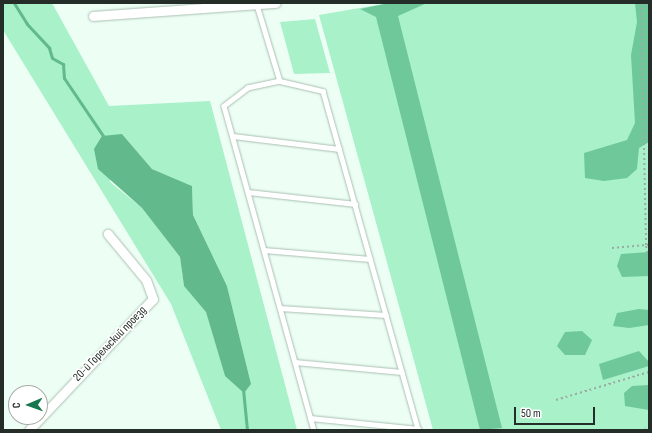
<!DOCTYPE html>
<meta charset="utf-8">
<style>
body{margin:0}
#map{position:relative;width:652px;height:433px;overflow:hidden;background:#edfff4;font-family:"Sofia Sans Condensed",sans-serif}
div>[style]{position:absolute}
.green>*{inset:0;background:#a8f1c9}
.forest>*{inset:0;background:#6fc899}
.water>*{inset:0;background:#61b98c}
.stream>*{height:3px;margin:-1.5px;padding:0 1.5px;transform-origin:1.5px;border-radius:1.5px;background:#61b98c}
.path>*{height:2px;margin-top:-1px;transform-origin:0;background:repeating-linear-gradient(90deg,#9caba2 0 2px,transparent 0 5px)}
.roads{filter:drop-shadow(0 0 1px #aabfb2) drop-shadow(0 0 1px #aabfb2)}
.service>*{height:4.5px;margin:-2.25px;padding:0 2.25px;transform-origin:2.25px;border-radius:2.25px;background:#fff}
.minor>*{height:9px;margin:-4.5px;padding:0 4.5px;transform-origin:4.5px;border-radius:4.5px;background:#fff}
span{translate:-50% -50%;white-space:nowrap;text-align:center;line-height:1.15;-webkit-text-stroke:3.5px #fff;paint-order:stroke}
.street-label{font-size:12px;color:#242d28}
.frame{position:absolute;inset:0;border:4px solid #242d28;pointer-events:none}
.north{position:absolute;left:8px;top:385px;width:40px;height:40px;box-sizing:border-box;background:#fff;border:1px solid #a7aba9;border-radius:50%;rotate:268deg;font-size:11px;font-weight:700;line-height:16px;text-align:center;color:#242d28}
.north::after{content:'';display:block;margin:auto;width:14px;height:18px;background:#16774e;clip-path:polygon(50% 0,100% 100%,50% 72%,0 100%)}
.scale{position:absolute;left:514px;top:407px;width:81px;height:18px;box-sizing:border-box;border:2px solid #242d28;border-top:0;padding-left:5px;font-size:12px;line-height:14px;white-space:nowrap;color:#242d28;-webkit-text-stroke:3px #fff;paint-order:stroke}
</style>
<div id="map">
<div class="green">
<div style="clip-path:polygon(evenodd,3px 3px,52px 3px,109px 106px,210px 101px,297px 430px,221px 430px,171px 304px,3px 30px,3px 3px,122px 134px,152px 169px,192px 186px,193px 215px,227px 286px,251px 384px,225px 376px,206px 311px,184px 286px,180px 257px,142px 208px,110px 182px,122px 134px)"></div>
<div style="clip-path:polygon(389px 3px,649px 3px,649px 430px,433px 430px,319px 15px)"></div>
<div style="clip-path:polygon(315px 19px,330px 73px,294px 74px,280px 22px)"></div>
</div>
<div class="forest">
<div style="clip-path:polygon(389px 3px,427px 3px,398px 16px,502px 428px,480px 430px,376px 17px,360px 9px)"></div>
<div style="clip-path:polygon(635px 3px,648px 3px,649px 142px,639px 148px,637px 169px,627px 178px,604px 181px,585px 178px,584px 153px,627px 140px,635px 123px,631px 55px,637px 22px)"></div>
<div style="clip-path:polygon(649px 252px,649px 276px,622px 277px,617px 266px,621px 254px)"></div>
<div style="clip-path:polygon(639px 309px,649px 310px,649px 325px,629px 328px,613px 326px,617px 313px)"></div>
<div style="clip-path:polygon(582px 331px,592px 340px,585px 355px,565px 355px,557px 346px,565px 332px)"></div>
<div style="clip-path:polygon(639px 351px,649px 362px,649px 366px,603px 380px,599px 364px)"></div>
<div style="clip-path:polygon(649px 385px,649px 410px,625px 406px,624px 393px,632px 386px)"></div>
</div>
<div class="water">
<div style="clip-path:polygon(122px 134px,152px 169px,192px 186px,193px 215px,227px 286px,251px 384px,244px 393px,225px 376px,206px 312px,184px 286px,180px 257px,142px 208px,98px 169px,94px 149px,102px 136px)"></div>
</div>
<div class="stream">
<div style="left:14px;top:3px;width:25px;rotate:58deg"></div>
<div style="left:27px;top:24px;width:33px;rotate:47deg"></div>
<div style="left:49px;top:48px;width:10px;rotate:73deg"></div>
<div style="left:52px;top:58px;width:13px;rotate:29deg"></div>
<div style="left:63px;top:64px;width:14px;rotate:86deg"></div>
<div style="left:64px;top:78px;width:71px;rotate:55.9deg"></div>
<div style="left:243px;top:389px;width:41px;rotate:84.4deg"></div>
</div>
<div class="path">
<div style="left:641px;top:3px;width:243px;rotate:88.8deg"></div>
<div style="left:646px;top:246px;width:12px;rotate:76deg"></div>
<div style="left:612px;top:248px;width:37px;rotate:-5deg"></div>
<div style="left:556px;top:400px;width:97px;rotate:-16.8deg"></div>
<div style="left:644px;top:430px;width:5px;rotate:-11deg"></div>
</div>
<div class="roads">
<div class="service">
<div style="left:257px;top:5px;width:79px;rotate:73.2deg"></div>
<div style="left:280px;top:81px;width:44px;rotate:13.1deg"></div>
<div style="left:323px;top:91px;width:352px;rotate:74.3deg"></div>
<div style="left:280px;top:81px;width:33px;rotate:168deg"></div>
<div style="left:248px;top:88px;width:30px;rotate:143deg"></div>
<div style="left:224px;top:106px;width:336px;rotate:74.5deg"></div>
<div style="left:233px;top:136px;width:107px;rotate:7deg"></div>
<div style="left:248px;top:192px;width:108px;rotate:6.4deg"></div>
<div style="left:264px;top:250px;width:106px;rotate:4.9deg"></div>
<div style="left:280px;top:308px;width:106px;rotate:3.8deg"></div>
<div style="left:295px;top:362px;width:107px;rotate:5.3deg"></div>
<div style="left:310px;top:418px;width:109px;rotate:5.8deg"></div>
</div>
<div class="minor">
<div style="left:93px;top:16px;width:183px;rotate:-4.1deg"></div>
<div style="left:29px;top:430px;width:180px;rotate:-46.6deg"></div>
<div style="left:153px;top:299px;width:20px;rotate:-110deg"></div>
<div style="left:146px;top:280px;width:60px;rotate:-129.6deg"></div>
</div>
</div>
<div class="street-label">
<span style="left:110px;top:344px;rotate:-46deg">20-й Горельский проезд</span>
</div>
<div class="frame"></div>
<div class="north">С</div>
<div class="scale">50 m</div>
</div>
